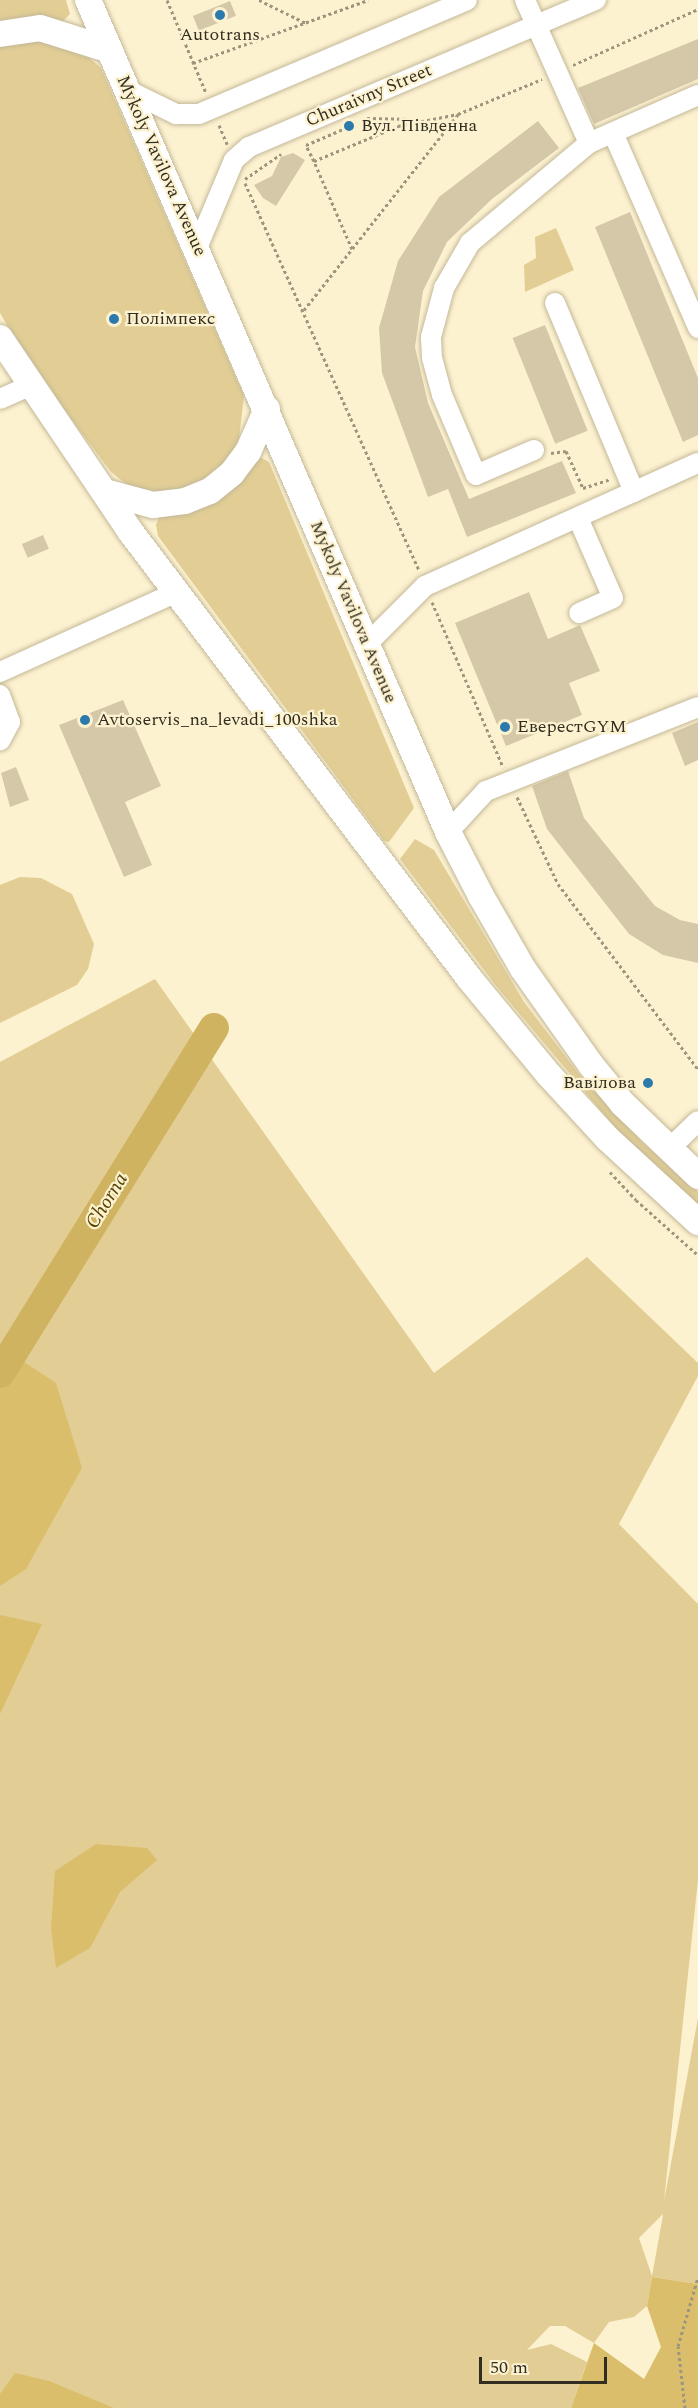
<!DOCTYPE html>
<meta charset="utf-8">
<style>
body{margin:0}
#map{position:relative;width:698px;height:2408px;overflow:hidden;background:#fdf2d0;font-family:Spectral,serif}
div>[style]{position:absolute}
.green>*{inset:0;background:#e2ce95}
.forest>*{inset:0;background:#dabe6b}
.river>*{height:30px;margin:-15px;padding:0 15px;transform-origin:15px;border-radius:15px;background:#cfb360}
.building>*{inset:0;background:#d4c8a8;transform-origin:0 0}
.path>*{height:3px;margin-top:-1.5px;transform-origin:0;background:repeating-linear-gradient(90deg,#9d957e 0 3px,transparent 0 6px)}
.roads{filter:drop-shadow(0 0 2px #c3b898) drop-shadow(0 0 2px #c3b898)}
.minor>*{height:20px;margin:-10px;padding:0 10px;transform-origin:10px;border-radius:10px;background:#fff}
.major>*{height:26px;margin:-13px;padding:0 13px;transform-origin:13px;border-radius:13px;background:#fff}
.dots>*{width:16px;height:16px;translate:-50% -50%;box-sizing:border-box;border:3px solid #fdf2d0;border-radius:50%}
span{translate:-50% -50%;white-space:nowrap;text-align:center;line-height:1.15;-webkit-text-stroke:4.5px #fdf2d0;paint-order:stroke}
.poi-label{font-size:18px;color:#322d21}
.left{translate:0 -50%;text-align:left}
.right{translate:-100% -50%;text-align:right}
.street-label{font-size:18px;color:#322d21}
.water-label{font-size:20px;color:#574400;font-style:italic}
.scale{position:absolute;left:479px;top:2357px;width:128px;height:27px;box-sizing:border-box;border:3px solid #322d21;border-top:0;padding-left:8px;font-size:18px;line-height:21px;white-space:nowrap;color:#322d21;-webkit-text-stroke:4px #fdf2d0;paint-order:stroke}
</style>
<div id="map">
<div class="green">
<div style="clip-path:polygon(0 0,66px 0,70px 14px,63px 21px,0 23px)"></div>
<div style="clip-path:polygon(26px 38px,81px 51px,101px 68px,244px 396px,239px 439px,227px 460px,211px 479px,182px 491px,153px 494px,129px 486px,111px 472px,27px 360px,0 313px,0 47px)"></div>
<div style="clip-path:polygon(556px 228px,574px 270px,525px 292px,524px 265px,536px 258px,535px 237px)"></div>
<div style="clip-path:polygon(260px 457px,269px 462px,414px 808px,389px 842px,384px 841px,158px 536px,156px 525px,160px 515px)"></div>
<div style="clip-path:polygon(415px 839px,434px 850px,524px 1002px,582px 1078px,642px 1142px,698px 1192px,698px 1207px,618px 1131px,497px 987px,400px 859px)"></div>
<div style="clip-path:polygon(20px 877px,41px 878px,72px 894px,94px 944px,88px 969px,77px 985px,0 1023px,0 885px)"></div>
<div style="clip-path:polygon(evenodd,155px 979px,434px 1373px,587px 1257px,698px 1363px,698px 1376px,619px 1524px,698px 1604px,698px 1880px,664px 2201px,698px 2018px,698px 2284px,652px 2277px,647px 2306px,634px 2317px,609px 2322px,594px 2343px,565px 2326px,550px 2326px,527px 2350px,551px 2344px,587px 2362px,571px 2408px,0 2408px,0 1062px,155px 979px,663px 2214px,663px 2215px,652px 2276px,639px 2238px,663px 2214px)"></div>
</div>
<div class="forest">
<div style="clip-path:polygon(0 1346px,56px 1383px,82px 1468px,26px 1569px,0 1586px)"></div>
<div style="clip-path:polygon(0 1615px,42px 1624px,0 1714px)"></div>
<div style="clip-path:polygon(96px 1844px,147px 1848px,157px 1860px,120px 1892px,90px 1948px,56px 1968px,51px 1928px,55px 1871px)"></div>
<div style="clip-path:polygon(652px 2277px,698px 2284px,698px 2408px,571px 2408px,594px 2343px,644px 2379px,661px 2347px,647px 2306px)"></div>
<div style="clip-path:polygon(15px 2373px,49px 2381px,114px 2408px,0 2408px,0 2394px)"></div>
</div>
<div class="river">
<div style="left:0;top:1373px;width:406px;rotate:-58.2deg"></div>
</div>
<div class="building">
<div style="left:230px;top:1px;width:16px;height:40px;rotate:68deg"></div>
<div style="clip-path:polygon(698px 39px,698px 79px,594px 124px,578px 88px)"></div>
<div style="clip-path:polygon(538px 121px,559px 148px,492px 199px,447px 242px,423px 291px,415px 347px,428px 403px,469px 499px,562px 461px,576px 493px,467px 537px,448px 489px,428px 497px,382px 373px,379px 328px,398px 261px,439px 197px)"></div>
<div style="clip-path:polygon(293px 153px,305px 160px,276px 206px,263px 198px,254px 185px,272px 176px,281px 157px)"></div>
<div style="clip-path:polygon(630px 212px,698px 378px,698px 435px,683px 442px,595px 227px)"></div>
<div style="left:545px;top:325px;width:114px;height:35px;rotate:68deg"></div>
<div style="left:43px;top:535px;width:15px;height:23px;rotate:67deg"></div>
<div style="clip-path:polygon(529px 592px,548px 639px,580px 625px,600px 671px,569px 683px,582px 715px,506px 746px,455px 623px)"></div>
<div style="clip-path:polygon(123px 700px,161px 786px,125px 802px,152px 865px,124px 877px,59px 725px)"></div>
<div style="clip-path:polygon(698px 722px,698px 760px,685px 766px,672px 733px)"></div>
<div style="clip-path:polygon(16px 767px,29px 800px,10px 807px,1px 773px)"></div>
<div style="clip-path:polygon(568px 771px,584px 818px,655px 906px,680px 920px,698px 924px,698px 963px,663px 955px,629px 934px,547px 829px,532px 786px)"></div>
</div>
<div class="path">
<div style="left:167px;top:0;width:101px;rotate:67.2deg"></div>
<div style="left:259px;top:0;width:52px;rotate:26.1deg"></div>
<div style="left:193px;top:63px;width:186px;rotate:-19.8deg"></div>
<div style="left:573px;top:65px;width:137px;rotate:-24.1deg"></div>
<div style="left:367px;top:118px;width:47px;rotate:1.2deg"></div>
<div style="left:219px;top:125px;width:21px;rotate:67deg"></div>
<div style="left:314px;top:161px;width:18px;rotate:-117deg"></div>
<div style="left:306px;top:145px;width:51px;rotate:-23.1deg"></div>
<div style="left:245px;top:179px;width:44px;rotate:-34.8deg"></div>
<div style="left:245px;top:183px;width:425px;rotate:65.8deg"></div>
<div style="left:352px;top:249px;width:96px;rotate:-113.4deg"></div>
<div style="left:314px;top:161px;width:91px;rotate:-22.6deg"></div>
<div style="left:398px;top:126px;width:61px;rotate:-11.3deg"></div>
<div style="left:304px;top:310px;width:249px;rotate:-51.8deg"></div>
<div style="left:458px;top:114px;width:91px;rotate:-22.6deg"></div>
<div style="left:551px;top:453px;width:15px;rotate:-8deg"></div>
<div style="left:566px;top:451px;width:41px;rotate:65.3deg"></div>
<div style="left:583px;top:488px;width:28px;rotate:-18deg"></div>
<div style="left:432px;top:602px;width:180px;rotate:66.7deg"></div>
<div style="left:517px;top:797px;width:96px;rotate:64.8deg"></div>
<div style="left:558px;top:884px;width:232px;rotate:52.9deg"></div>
<div style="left:610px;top:1172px;width:38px;rotate:47deg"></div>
<div style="left:636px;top:1200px;width:83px;rotate:41.6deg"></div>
<div style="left:685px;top:2408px;width:62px;rotate:-96.4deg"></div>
<div style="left:678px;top:2346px;width:72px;rotate:-73.8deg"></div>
</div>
<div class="roads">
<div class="minor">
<div style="left:525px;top:0;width:157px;rotate:65.9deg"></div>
<div style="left:589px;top:143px;width:119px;rotate:-23.8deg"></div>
<div style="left:127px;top:90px;width:55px;rotate:26.1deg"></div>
<div style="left:176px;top:114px;width:23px"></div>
<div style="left:199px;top:114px;width:291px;rotate:-23deg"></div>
<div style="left:613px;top:133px;width:213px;rotate:66.4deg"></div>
<div style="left:197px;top:248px;width:95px;rotate:-67.2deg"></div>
<div style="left:234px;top:160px;width:20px;rotate:-41deg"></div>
<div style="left:249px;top:147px;width:377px;rotate:-23deg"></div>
<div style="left:555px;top:303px;width:205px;rotate:67.3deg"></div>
<div style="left:0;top:399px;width:35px;rotate:-24deg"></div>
<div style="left:534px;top:450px;width:63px;rotate:156.7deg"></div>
<div style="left:476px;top:475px;width:87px;rotate:-113deg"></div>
<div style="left:442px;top:395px;width:38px;rotate:-105deg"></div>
<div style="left:432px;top:358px;width:21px;rotate:-93deg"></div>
<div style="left:431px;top:337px;width:51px;rotate:-75.1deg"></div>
<div style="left:444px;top:288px;width:52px;rotate:-60deg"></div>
<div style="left:470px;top:243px;width:155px;rotate:-40deg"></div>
<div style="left:578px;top:518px;width:87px;rotate:66.4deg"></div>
<div style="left:613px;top:598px;width:37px;rotate:156deg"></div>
<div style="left:367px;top:644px;width:82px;rotate:-45deg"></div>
<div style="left:425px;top:586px;width:299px;rotate:-24.3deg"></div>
<div style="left:0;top:672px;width:194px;rotate:-24.3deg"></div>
<div style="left:0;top:695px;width:29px;rotate:70deg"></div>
<div style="left:10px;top:722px;width:21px;rotate:118deg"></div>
<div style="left:448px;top:832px;width:56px;rotate:-47.2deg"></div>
<div style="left:486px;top:791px;width:228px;rotate:-21.6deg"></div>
<div style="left:669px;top:1149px;width:40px;rotate:-44deg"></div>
</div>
<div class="major">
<div style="left:88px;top:0;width:907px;rotate:66.6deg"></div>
<div style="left:448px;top:832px;width:72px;rotate:62.7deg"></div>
<div style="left:481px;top:896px;width:84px;rotate:60.1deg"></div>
<div style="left:523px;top:969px;width:118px;rotate:54.7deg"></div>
<div style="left:591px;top:1065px;width:50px;rotate:50.6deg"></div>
<div style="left:623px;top:1104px;width:104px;rotate:43.8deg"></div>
<div style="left:0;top:34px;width:40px;rotate:-8.5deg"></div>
<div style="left:40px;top:28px;width:73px;rotate:17.4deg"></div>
<div style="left:0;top:338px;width:233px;rotate:56deg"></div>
<div style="left:130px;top:531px;width:561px;rotate:52.82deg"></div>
<div style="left:469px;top:978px;width:126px;rotate:50.5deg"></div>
<div style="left:549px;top:1075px;width:86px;rotate:47.4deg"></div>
<div style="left:607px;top:1138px;width:124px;rotate:42.7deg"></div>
<div style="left:105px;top:492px;width:50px;rotate:15.2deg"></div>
<div style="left:153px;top:505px;width:32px;rotate:-7deg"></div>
<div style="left:185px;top:501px;width:27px;rotate:-22deg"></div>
<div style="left:210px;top:491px;width:28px;rotate:-39deg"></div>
<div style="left:232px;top:473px;width:26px;rotate:-53deg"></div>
<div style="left:248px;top:452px;width:47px;rotate:-66.2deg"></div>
</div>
</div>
<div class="dots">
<div style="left:220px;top:15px;background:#2c7aac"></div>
<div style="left:349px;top:126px;background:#2c7aac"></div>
<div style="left:114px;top:319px;background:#2c7aac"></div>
<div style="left:85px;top:720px;background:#2c7aac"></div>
<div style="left:505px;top:727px;background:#2c7aac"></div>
<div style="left:648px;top:1083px;background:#2c7aac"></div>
</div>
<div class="poi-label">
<span style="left:220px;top:35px">Autotrans</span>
<span class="left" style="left:361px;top:126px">Вул. Південна</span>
<span class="left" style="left:126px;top:319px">Полімпекс</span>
<span class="left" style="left:97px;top:720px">Avtoservis_na_levadi_100shka</span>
<span class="left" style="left:517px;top:727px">ЕверестGYM</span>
<span class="right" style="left:636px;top:1083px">Вавілова</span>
</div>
<div class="street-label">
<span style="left:369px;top:96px;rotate:-23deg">Churaivny Street</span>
<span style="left:161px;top:166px;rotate:66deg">Mykoly Vavilova Avenue</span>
<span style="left:353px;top:612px;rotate:67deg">Mykoly Vavilova Avenue</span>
</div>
<div class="water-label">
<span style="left:107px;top:1201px;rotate:-58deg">Chorna</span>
</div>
<div class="scale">50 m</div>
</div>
